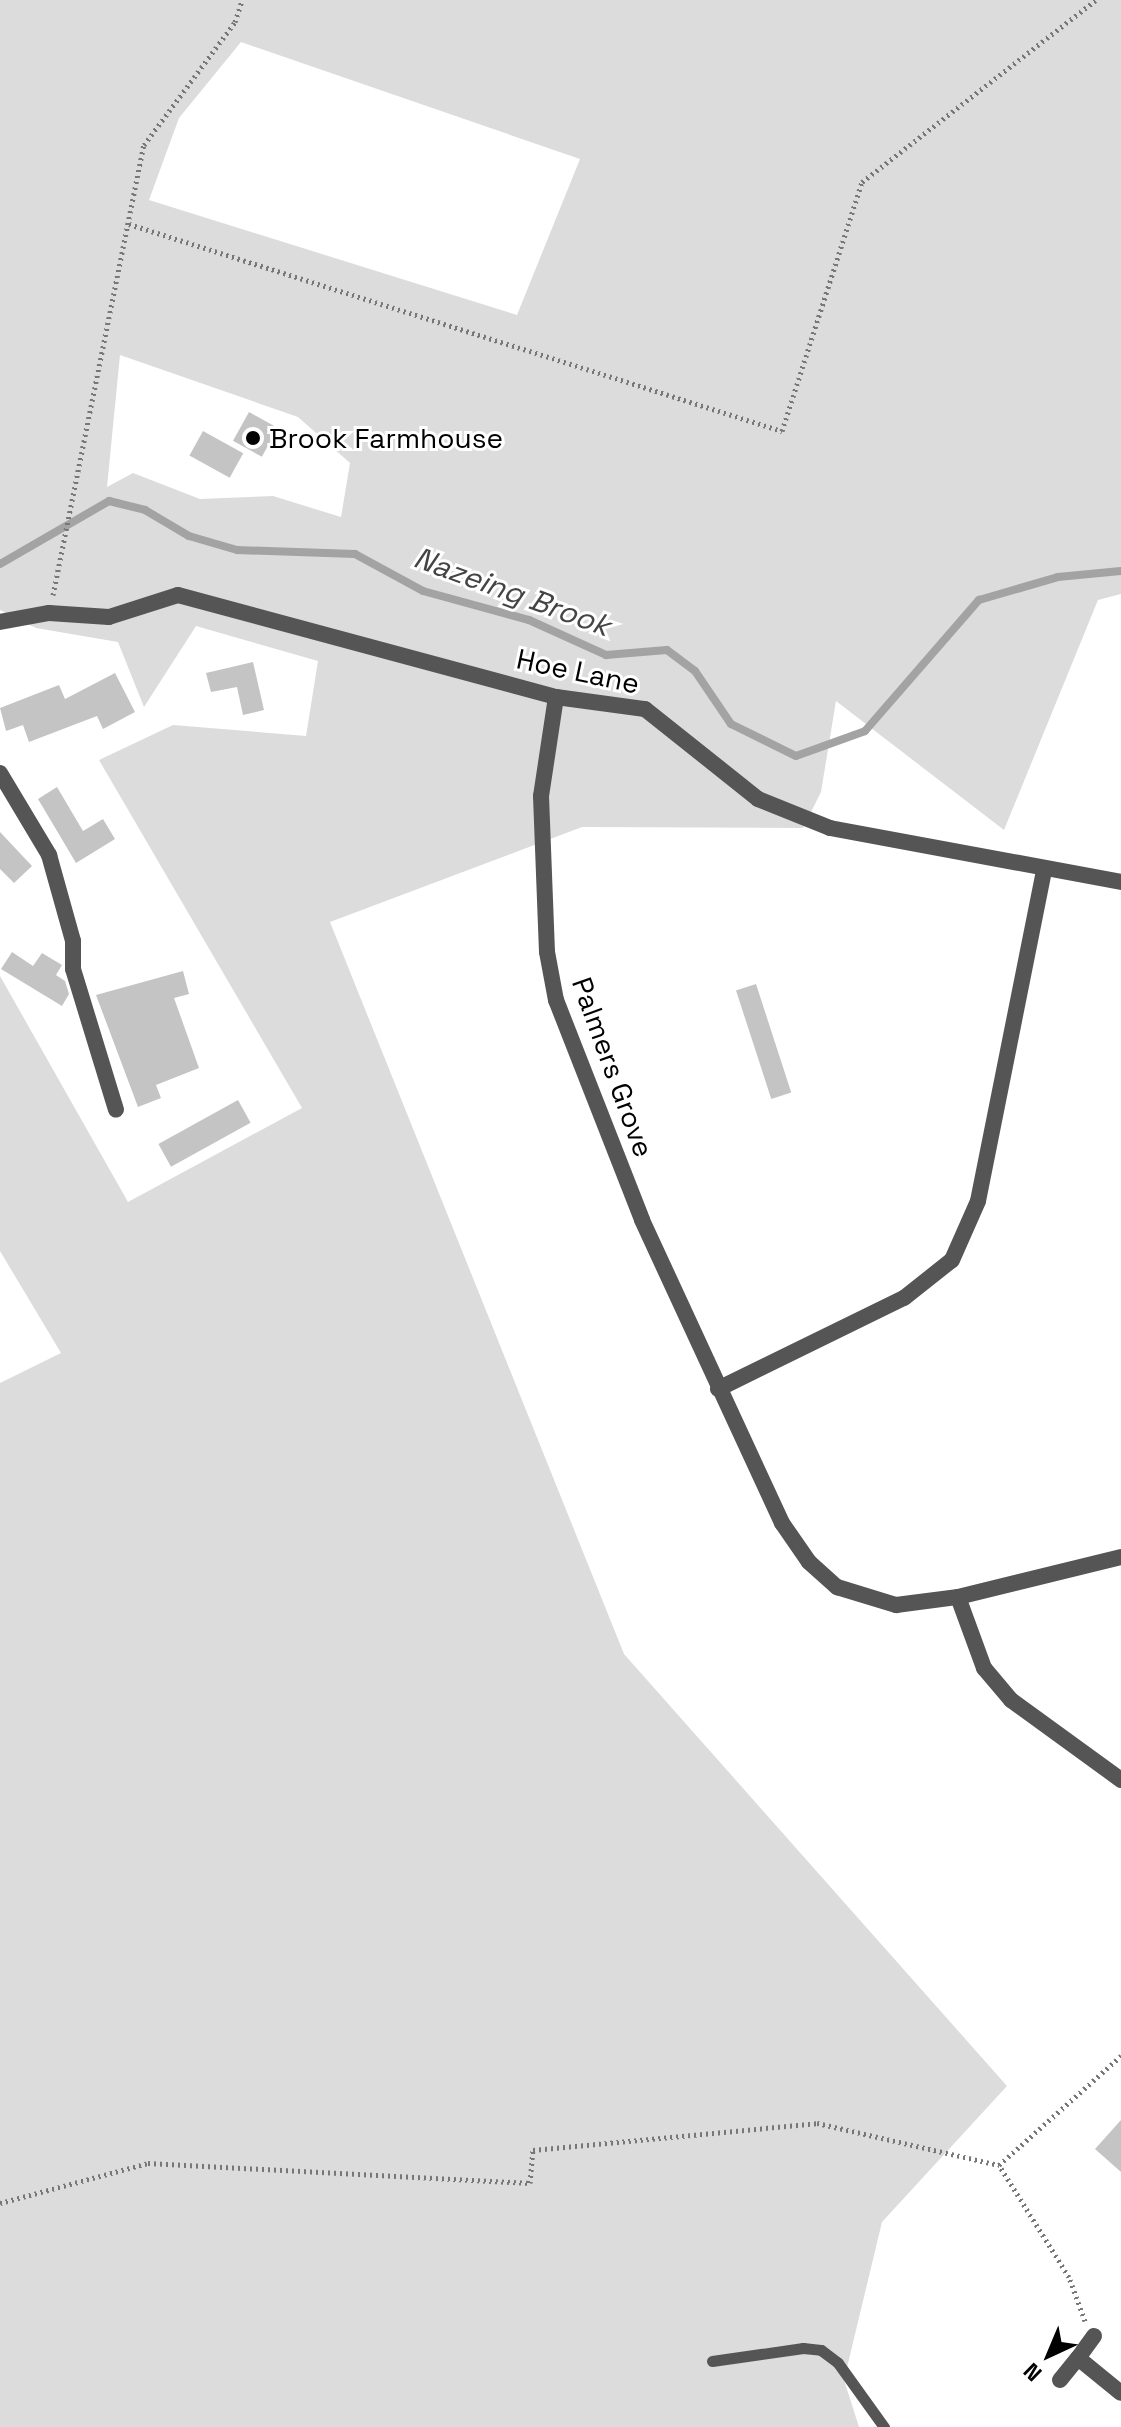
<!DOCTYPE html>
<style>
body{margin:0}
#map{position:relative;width:1121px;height:2427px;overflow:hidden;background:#fff;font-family:"Space Grotesk",sans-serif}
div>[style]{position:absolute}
.green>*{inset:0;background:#dcdcdc}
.stream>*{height:8px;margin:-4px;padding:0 4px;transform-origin:4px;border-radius:4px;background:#a3a3a3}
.building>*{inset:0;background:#c4c4c4;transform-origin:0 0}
.path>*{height:5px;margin-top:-2.5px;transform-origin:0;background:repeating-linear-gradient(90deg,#777 0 2px,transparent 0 6px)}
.service>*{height:11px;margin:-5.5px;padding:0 5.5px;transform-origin:5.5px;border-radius:5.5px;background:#555}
.minor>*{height:16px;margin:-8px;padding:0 8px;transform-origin:8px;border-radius:8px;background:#555}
.dots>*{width:22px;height:22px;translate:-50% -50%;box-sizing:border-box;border:4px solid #fff;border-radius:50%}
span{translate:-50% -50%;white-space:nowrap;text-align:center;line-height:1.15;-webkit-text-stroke:6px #fff;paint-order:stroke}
.poi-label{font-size:28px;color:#000}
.left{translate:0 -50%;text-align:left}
.street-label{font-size:28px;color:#000}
.water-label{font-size:30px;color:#444;font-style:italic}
.north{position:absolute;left:1009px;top:2315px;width:80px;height:80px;-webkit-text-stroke:6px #fff;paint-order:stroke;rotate:224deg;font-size:22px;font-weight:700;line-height:32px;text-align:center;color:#000}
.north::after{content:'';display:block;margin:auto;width:28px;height:36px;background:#000;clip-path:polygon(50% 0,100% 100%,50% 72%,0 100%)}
</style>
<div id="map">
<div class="green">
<div style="clip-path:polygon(evenodd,0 0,1121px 0,1121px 594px,1098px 600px,1004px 830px,836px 701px,821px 792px,803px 828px,582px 827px,330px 922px,624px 1654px,1007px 2086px,882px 2222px,844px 2380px,859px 2427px,0 2427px,0 1383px,61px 1353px,0 1251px,0 976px,128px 1202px,302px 1108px,99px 760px,173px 725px,306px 736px,318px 661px,196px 626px,144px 707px,118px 642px,36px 628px,0 610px,0 0,241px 42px,580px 159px,517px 315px,149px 200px,179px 118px,241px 42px,0 0,120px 355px,298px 417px,350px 463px,341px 517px,273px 496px,200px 499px,133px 473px,107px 487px,120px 355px)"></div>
</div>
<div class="stream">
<div style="left:0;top:564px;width:126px;rotate:-30deg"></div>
<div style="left:109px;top:501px;width:37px;rotate:14deg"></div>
<div style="left:145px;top:510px;width:51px;rotate:30.6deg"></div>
<div style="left:189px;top:536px;width:50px;rotate:16.3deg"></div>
<div style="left:237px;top:550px;width:118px;rotate:1.9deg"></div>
<div style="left:355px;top:554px;width:77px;rotate:28.6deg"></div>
<div style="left:423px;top:591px;width:110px;rotate:15.3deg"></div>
<div style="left:529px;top:620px;width:85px;rotate:24.4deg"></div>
<div style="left:606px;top:655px;width:61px;rotate:-4.7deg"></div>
<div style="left:667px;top:650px;width:35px;rotate:37deg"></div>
<div style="left:695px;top:671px;width:64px;rotate:55.8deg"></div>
<div style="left:731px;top:724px;width:72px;rotate:26.2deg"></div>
<div style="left:796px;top:756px;width:73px;rotate:-19.9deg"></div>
<div style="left:865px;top:731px;width:174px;rotate:-49deg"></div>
<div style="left:979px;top:600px;width:82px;rotate:-16.2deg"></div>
<div style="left:1058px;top:577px;width:63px;rotate:-5.4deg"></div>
</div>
<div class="building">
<div style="left:249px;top:412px;width:33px;height:33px;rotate:29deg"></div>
<div style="left:203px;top:431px;width:46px;height:28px;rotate:29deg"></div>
<div style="clip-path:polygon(253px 662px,264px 710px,243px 715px,237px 687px,211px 692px,206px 673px)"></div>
<div style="clip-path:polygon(115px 673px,135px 712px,103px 729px,97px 716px,29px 742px,23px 725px,6px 731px,0 708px,59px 685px,65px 699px)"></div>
<div style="clip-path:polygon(57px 787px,83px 831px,103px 819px,115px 839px,76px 863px,38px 799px)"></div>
<div style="clip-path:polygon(0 832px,32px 866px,14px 883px,0 869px)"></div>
<div style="clip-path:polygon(12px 952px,33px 966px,42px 953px,62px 965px,56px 975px,65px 981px,69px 994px,62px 1006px,1px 969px)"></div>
<div style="clip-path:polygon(183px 971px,189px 994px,174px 998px,199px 1068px,156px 1085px,161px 1098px,138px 1107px,96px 995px)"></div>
<div style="left:756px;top:984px;width:114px;height:21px;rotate:72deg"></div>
<div style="left:238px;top:1100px;width:26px;height:91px;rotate:61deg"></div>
<div style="clip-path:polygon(1121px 2120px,1121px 2172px,1095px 2149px)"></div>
</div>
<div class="path">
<div style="left:129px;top:224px;width:685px;rotate:17.59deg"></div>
<div style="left:782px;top:431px;width:262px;rotate:-72.2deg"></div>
<div style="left:862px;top:182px;width:296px;rotate:-37.9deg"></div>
<div style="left:53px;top:595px;width:459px;rotate:-78.6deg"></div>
<div style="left:144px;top:145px;width:153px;rotate:-53.5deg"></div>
<div style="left:235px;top:22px;width:23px;rotate:-72deg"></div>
<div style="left:0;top:2203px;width:153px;rotate:-15.1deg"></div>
<div style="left:148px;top:2163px;width:383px;rotate:3deg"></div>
<div style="left:530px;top:2183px;width:33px;rotate:-85deg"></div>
<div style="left:533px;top:2150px;width:285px;rotate:-5.4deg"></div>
<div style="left:817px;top:2123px;width:187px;rotate:13deg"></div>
<div style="left:1085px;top:2321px;width:47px;rotate:-110deg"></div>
<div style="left:1069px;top:2277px;width:132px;rotate:-122deg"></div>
<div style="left:999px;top:2165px;width:164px;rotate:-41.8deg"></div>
</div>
<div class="service">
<div style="left:712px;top:2361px;width:92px;rotate:-8.1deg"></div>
<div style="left:803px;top:2348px;width:18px;rotate:6deg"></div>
<div style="left:821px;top:2350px;width:21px;rotate:37deg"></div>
<div style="left:838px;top:2363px;width:79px;rotate:54.3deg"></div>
</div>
<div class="minor">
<div style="left:0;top:622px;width:50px;rotate:-10.4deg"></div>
<div style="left:49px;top:613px;width:60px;rotate:3.8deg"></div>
<div style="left:109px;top:617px;width:72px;rotate:-17.7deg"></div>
<div style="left:178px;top:595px;width:392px;rotate:15.1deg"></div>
<div style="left:556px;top:697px;width:90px;rotate:7.7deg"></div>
<div style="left:645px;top:709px;width:144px;rotate:38.5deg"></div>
<div style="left:758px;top:799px;width:78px;rotate:21.9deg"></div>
<div style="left:830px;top:828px;width:296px;rotate:10.5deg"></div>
<div style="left:556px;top:697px;width:100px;rotate:98.6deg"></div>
<div style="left:541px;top:796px;width:156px;rotate:87.8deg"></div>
<div style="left:547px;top:952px;width:49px;rotate:79.4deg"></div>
<div style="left:556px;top:1000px;width:236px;rotate:68.6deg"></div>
<div style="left:642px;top:1220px;width:334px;rotate:65.2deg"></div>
<div style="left:782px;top:1523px;width:47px;rotate:55.3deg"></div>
<div style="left:809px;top:1562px;width:38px;rotate:42deg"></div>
<div style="left:837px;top:1587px;width:62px;rotate:17deg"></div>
<div style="left:896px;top:1605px;width:63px;rotate:-7.4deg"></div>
<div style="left:958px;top:1597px;width:168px;rotate:-13.8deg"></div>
<div style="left:0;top:773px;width:96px;rotate:59.1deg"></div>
<div style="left:49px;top:855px;width:89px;rotate:74.4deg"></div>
<div style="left:73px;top:941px;width:28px;rotate:90deg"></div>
<div style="left:73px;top:969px;width:147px;rotate:73deg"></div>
<div style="left:718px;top:1389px;width:207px;rotate:-26.1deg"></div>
<div style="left:904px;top:1298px;width:61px;rotate:-38.4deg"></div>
<div style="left:952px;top:1260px;width:64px;rotate:-66.2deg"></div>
<div style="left:978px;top:1201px;width:336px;rotate:-78.7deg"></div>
<div style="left:958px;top:1597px;width:76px;rotate:69.9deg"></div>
<div style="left:984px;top:1668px;width:42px;rotate:49.8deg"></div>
<div style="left:1011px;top:1700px;width:136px;rotate:36deg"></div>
<div style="left:1094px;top:2336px;width:27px;rotate:126deg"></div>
<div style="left:1078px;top:2358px;width:55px;rotate:39.1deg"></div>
<div style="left:1060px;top:2380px;width:28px;rotate:-51deg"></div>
</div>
<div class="dots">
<div style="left:253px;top:438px;background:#000"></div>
</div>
<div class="poi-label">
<span class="left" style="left:269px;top:438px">Brook Farmhouse</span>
</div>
<div class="street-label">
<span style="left:578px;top:671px;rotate:12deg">Hoe Lane</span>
<span style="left:613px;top:1067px;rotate:70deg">Palmers Grove</span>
</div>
<div class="water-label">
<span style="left:512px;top:592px;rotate:20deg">Nazeing Brook</span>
</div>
<div class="north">N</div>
</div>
